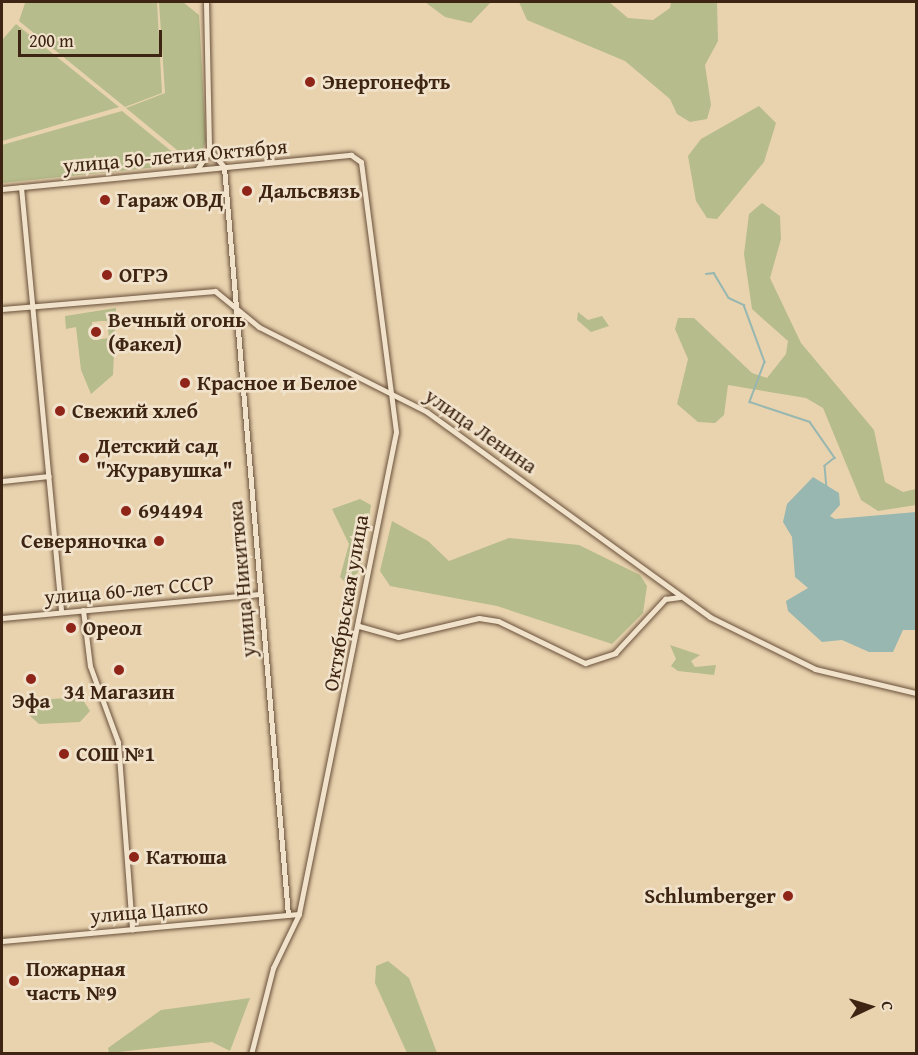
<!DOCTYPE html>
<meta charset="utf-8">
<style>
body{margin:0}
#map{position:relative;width:918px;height:1055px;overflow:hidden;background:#e9d3af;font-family:"Gentium Book Plus",serif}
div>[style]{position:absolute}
.green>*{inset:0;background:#b6bc8b}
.water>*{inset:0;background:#98b7b0}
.stream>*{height:1.5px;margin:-0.75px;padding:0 0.75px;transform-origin:0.75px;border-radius:0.75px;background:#98b7b0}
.roads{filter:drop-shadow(0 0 2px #69503a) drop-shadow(0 0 2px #69503a)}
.minor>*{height:5px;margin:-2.5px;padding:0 2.5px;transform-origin:2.5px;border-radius:2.5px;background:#f1e2cb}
.dots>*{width:16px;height:16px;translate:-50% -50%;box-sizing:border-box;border:3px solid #f1e2cb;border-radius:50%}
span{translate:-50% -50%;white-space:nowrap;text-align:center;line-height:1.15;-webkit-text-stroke:5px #f1e2cb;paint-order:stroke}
.poi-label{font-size:21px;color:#3e2513;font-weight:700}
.left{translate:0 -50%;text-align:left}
.right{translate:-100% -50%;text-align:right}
.street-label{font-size:21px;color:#3e2513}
.frame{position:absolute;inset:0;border:3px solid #3e2513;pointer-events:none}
.north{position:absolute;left:840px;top:977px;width:60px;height:60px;-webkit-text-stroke:4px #f1e2cb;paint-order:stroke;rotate:86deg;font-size:16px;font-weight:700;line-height:24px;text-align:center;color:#3e2513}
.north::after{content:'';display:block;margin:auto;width:21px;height:27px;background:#3e2513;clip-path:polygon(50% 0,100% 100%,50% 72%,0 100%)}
.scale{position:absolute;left:18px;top:30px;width:144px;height:27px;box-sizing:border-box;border:3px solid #3e2513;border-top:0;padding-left:8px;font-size:18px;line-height:21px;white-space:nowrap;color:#3e2513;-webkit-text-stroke:4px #f1e2cb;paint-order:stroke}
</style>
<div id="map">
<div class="green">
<div style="clip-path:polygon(157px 2px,162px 93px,125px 107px,19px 21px,25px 3px)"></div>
<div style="clip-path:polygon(159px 2px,183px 2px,199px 15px,206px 141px,199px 159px,188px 159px,126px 108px,165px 93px)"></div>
<div style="clip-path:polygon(425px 2px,491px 2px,471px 23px,445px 17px)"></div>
<div style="clip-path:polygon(519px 2px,609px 2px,628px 18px,653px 20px,670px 8px,671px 2px,717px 2px,718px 41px,705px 65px,711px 105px,707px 119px,690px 122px,677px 114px,670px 99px,625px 61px,527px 20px)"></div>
<div style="clip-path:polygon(16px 24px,119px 107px,2px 141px,2px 40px)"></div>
<div style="clip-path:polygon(759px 106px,776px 123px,764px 162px,717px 219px,707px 218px,696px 201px,688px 156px,701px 139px)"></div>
<div style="clip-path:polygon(122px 111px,187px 164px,2px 183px,2px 145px)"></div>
<div style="clip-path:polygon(762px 203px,780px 216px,781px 239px,770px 278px,801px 343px,874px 430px,885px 482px,903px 492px,916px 489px,916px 505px,878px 511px,861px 500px,823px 408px,806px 398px,728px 385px,724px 415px,715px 423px,698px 422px,677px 404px,688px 359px,675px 329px,678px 318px,694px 318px,752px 373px,767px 378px,786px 354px,788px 341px,752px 309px,744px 254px,749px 214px)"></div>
<div style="clip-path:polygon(evenodd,116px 308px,113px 375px,91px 394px,81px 370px,76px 327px,66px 329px,65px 316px,116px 308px,101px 321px,107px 321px,109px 338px,93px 340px,92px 322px,101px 321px)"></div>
<div style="clip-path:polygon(578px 312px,588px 320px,602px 316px,609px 326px,591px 332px,577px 320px)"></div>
<div style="clip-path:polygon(360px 499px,371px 505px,362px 564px,350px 587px,340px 577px,349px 544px,332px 509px)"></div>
<div style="clip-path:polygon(392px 521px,428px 541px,449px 561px,509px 538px,579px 545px,640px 575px,647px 586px,643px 613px,612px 644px,497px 606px,390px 586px,380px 571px)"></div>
<div style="clip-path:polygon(670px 645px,700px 655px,691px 661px,695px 667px,716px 665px,714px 675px,678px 671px,671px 666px,676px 659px)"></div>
<div style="clip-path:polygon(81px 697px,90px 711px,80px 722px,39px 724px,29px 715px,37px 700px)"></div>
<div style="clip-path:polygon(388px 961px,409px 978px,437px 1053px,407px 1053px,375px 983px,376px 966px)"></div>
<div style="clip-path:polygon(250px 998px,230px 1051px,212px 1042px,109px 1053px,108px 1048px,161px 1010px)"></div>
</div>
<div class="water">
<div style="clip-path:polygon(813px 477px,839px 493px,840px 505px,830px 516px,835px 519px,916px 512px,916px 630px,903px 630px,893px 652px,869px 652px,842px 640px,822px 642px,788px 611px,786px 601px,808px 588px,795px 577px,792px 537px,783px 522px,787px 504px)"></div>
</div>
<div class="stream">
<div style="left:706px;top:274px;width:8px;rotate:-7deg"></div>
<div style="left:714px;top:273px;width:29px;rotate:59deg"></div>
<div style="left:729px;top:298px;width:17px;rotate:25deg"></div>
<div style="left:744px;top:305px;width:61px;rotate:69.8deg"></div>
<div style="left:765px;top:362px;width:43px;rotate:110.6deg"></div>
<div style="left:750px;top:402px;width:63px;rotate:18.4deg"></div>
<div style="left:810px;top:422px;width:44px;rotate:55.2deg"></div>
<div style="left:835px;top:458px;width:13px;rotate:141deg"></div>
<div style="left:825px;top:466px;width:22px;rotate:85deg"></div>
</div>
<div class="roads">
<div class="minor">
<div style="left:206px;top:2px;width:147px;rotate:88.8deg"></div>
<div style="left:209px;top:149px;width:23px;rotate:50deg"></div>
<div style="left:224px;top:167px;width:751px;rotate:85.11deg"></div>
<div style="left:198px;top:168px;width:20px;rotate:-57deg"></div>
<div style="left:21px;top:187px;width:427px;rotate:84.6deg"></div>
<div style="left:2px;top:189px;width:351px;rotate:-5.6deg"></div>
<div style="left:351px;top:155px;width:12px;rotate:35deg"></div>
<div style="left:361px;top:162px;width:272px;rotate:82.6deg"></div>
<div style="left:396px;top:432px;width:492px;rotate:101.4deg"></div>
<div style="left:299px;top:914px;width:60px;rotate:115.7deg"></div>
<div style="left:273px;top:968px;width:89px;rotate:104.3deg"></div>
<div style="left:2px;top:309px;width:214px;rotate:-4.8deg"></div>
<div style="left:215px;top:291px;width:57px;rotate:39.3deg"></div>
<div style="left:259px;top:327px;width:188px;rotate:26.8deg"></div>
<div style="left:427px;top:412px;width:349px;rotate:35.9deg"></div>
<div style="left:710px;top:617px;width:117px;rotate:26.3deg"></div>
<div style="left:815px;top:669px;width:104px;rotate:13.4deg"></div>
<div style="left:2px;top:481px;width:47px;rotate:-6.1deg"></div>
<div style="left:83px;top:610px;width:56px;rotate:82.9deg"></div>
<div style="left:90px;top:666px;width:81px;rotate:69.8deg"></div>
<div style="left:118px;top:742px;width:188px;rotate:85.7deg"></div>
<div style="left:2px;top:618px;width:259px;rotate:-5.3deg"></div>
<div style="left:359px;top:626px;width:41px;rotate:15.8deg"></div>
<div style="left:398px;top:637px;width:83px;rotate:-13.2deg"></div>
<div style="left:479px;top:618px;width:19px;rotate:9deg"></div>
<div style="left:498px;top:621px;width:97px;rotate:25.8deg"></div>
<div style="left:585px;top:663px;width:32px;rotate:-18deg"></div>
<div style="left:615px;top:653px;width:74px;rotate:-47.2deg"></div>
<div style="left:665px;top:599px;width:15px;rotate:-8deg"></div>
<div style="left:2px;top:941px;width:298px;rotate:-5.2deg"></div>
</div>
</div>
<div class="dots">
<div style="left:310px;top:82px;background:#8f2418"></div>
<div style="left:247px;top:191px;background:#8f2418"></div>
<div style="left:105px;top:200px;background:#8f2418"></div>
<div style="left:107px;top:275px;background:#8f2418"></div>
<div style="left:96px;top:332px;background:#8f2418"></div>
<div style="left:185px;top:383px;background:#8f2418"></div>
<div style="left:60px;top:411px;background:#8f2418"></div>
<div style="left:84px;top:458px;background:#8f2418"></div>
<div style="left:126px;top:511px;background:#8f2418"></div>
<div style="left:159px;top:541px;background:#8f2418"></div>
<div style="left:71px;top:628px;background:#8f2418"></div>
<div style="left:119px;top:670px;background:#8f2418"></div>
<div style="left:31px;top:679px;background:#8f2418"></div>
<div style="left:64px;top:754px;background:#8f2418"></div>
<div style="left:134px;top:857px;background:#8f2418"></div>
<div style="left:788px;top:896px;background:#8f2418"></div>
<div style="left:14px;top:981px;background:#8f2418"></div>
</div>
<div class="poi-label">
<span class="left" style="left:322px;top:82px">Энергонефть</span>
<span class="left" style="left:259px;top:191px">Дальсвязь</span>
<span class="left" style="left:117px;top:200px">Гараж ОВД</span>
<span class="left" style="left:119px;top:275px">ОГРЭ</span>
<span class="left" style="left:108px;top:332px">Вечный огонь<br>(Факел)</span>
<span class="left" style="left:197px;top:383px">Красное и Белое</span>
<span class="left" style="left:72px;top:411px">Свежий хлеб</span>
<span class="left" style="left:96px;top:458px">Детский сад<br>"Журавушка"</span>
<span class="left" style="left:138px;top:511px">694494</span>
<span class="right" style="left:147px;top:541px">Северяночка</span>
<span class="left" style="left:83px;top:628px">Ореол</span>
<span style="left:119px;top:692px">34 Магазин</span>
<span style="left:31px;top:701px">Эфа</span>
<span class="left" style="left:76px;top:754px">СОШ №1</span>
<span class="left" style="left:146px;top:857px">Катюша</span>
<span class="right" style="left:776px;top:896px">Schlumberger</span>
<span class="left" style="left:26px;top:981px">Пожарная<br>часть №9</span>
</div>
<div class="street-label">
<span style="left:175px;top:156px;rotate:-5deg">улица 50-летия Октября</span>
<span style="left:481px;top:431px;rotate:35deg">улица Ленина</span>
<span style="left:242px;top:579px;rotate:-95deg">улица Никитюка</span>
<span style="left:129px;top:590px;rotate:-5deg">улица 60-лет СССР</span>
<span style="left:346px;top:603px;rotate:-80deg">Октябрьская улица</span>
<span style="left:149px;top:911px;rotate:-5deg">улица Цапко</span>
</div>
<div class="frame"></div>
<div class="north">С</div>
<div class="scale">200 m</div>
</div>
